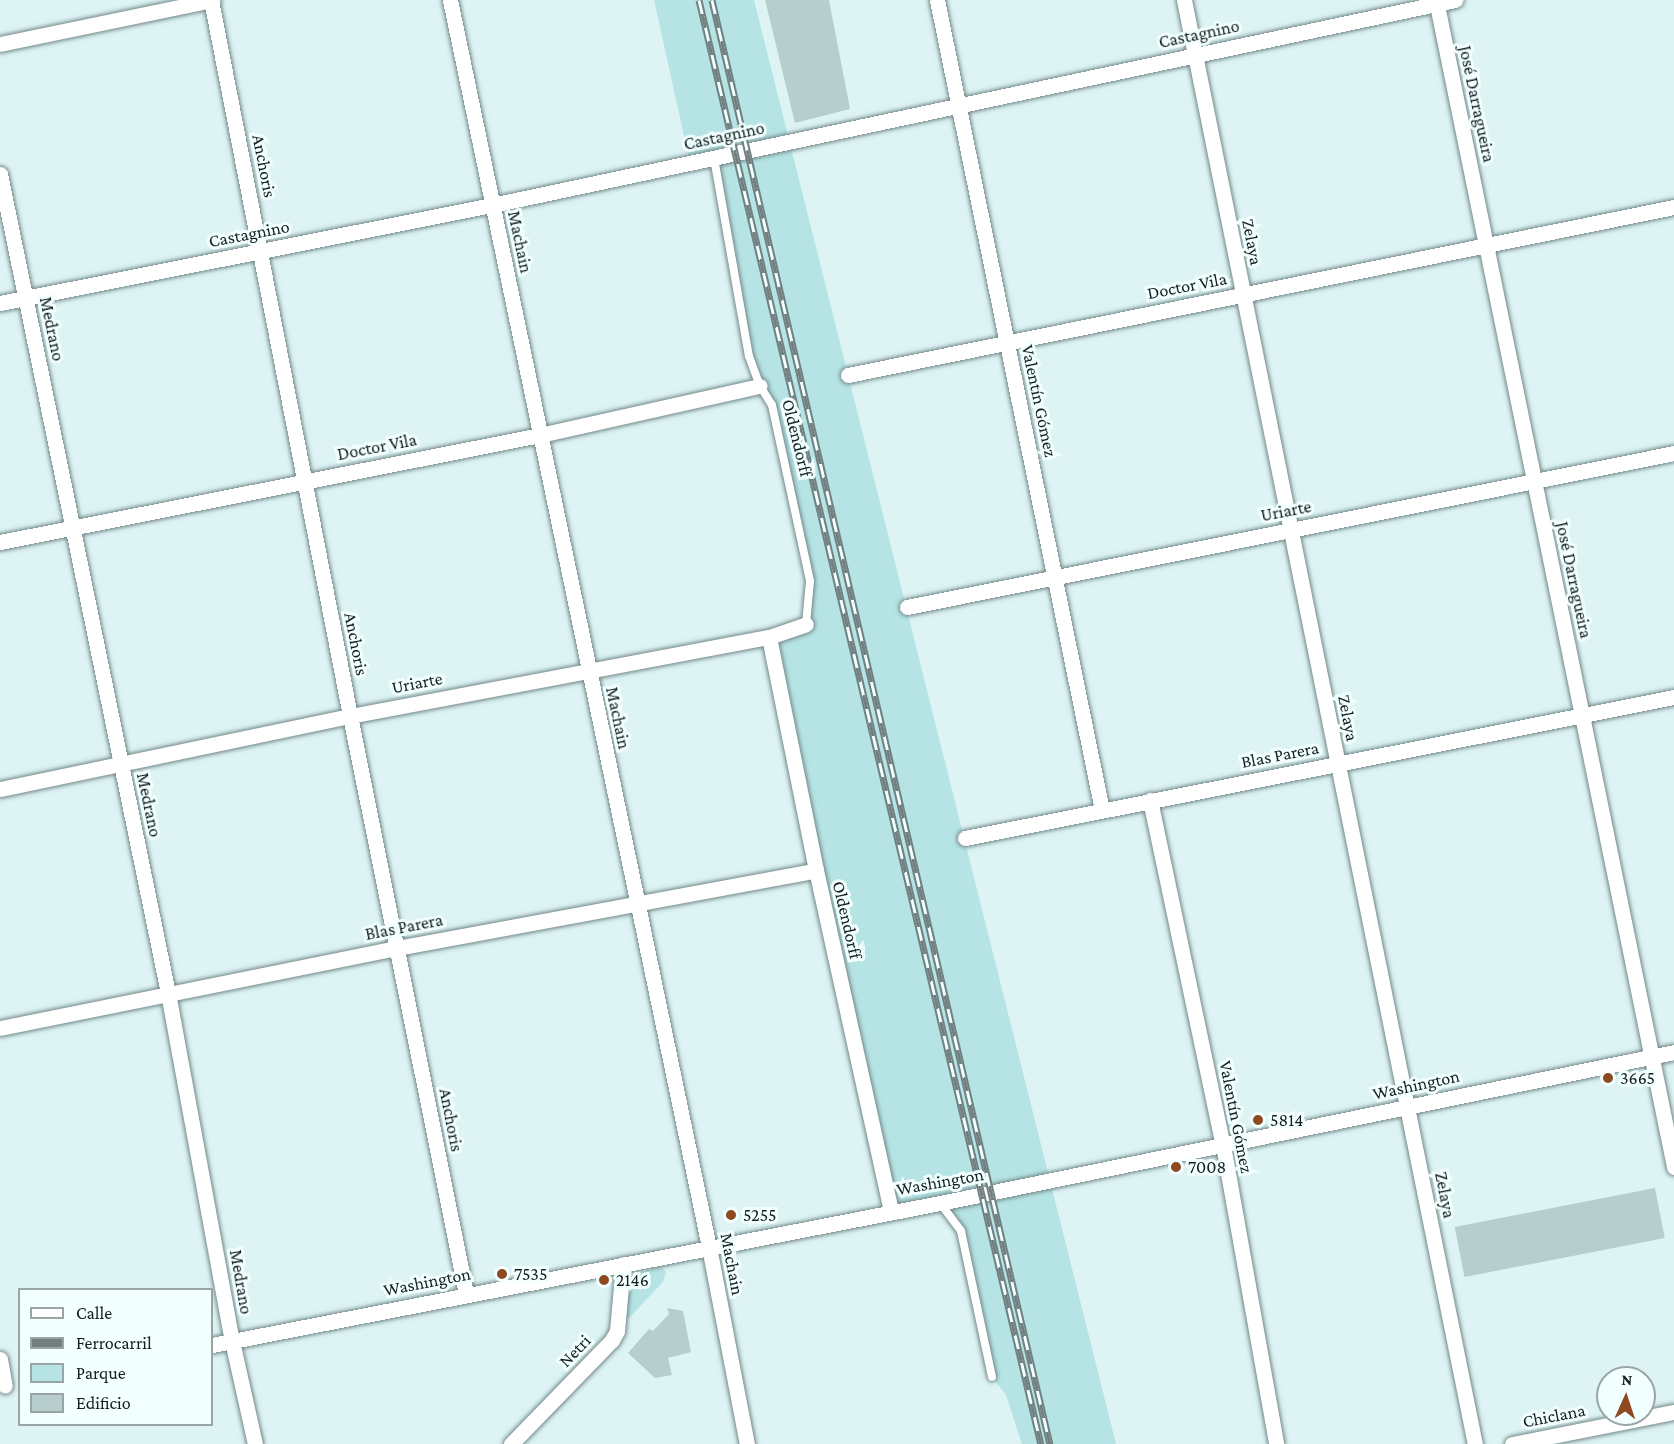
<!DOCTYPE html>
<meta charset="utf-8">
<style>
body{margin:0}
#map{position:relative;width:1674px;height:1444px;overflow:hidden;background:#ddf3f4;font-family:"Crimson Pro",serif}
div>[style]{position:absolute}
.green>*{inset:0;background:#b6e4e5}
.building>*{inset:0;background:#b8cece;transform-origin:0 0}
.roads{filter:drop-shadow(0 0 2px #738888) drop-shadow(0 0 2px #738888)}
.service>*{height:8px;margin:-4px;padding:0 4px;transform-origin:4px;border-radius:4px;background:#fff}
.minor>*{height:15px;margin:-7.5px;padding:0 7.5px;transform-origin:7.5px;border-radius:7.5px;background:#fff}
.rail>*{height:7px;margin-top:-3.5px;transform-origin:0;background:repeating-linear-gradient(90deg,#f1ffff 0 14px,#728081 0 28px);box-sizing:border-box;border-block:2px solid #728081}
.dots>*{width:16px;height:16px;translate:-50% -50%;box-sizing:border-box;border:3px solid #f1ffff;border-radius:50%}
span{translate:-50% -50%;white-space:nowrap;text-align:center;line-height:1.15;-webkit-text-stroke:6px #f1ffff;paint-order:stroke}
.street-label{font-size:18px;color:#151d1e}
.poi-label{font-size:18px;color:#151d1e}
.left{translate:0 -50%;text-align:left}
.legend{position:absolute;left:18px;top:1288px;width:195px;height:138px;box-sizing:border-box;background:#f1ffff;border:2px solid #99a5a5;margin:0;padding:8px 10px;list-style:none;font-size:18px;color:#151d1e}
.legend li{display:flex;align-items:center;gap:12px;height:30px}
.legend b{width:30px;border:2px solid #99a5a5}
.north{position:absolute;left:1596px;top:1366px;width:60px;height:60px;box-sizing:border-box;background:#f1ffff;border:2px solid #99a5a5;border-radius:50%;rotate:3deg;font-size:16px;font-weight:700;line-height:24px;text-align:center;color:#151d1e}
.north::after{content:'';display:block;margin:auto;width:21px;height:27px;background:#8e4921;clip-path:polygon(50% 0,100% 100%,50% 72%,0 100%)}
</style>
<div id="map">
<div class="green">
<div style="clip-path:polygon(654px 0,754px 0,1116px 1444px,1022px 1444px,1006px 1395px,992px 1377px,961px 1231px,940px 1203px,891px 1210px,769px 637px,806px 624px,810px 581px,772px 405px,749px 356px,714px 158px,690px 163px)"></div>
<div style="clip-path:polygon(661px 1266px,666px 1272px,663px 1282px,629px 1318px,626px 1317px,629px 1276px)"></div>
</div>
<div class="building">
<div style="clip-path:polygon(765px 0,829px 0,850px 109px,795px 123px)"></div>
<div style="left:1655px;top:1188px;width:51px;height:204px;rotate:79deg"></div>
<div style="clip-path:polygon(667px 1308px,683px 1311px,691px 1352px,668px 1358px,672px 1375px,655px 1378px,628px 1353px,649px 1329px,653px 1331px,669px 1314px)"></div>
</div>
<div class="roads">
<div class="service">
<div style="left:714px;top:158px;width:201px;rotate:80deg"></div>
<div style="left:749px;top:356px;width:32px;rotate:70deg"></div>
<div style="left:760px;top:386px;width:22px;rotate:58deg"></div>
<div style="left:772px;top:405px;width:180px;rotate:77.8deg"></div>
<div style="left:810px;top:581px;width:43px;rotate:95.3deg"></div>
<div style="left:940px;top:1203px;width:35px;rotate:53deg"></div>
<div style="left:961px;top:1231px;width:149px;rotate:78deg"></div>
</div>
<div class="minor">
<div style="left:211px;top:0;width:729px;rotate:79.01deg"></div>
<div style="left:350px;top:716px;width:590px;rotate:78.65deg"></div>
<div style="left:450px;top:0;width:1274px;rotate:78.27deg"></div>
<div style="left:709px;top:1247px;width:201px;rotate:79.1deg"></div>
<div style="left:937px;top:0;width:827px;rotate:78.49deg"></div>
<div style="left:1184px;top:0;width:1473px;rotate:78.61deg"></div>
<div style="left:1436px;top:0;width:1191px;rotate:78.47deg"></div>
<div style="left:0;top:44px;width:217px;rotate:-11.7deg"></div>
<div style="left:0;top:174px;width:836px;rotate:78.41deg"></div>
<div style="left:168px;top:993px;width:354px;rotate:79.6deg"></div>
<div style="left:232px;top:1341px;width:106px;rotate:77.4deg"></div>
<div style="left:0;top:303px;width:502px;rotate:-11.27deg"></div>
<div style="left:492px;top:205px;width:985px;rotate:-12.02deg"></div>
<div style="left:848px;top:375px;width:843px;rotate:-11.5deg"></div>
<div style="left:0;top:542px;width:550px;rotate:-11.21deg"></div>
<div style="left:540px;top:435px;width:225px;rotate:-12.6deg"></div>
<div style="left:907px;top:607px;width:782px;rotate:-11.35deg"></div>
<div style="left:769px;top:637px;width:238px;rotate:78.6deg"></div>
<div style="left:816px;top:870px;width:348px;rotate:77.6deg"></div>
<div style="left:0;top:789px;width:358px;rotate:-11.8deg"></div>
<div style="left:350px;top:716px;width:426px;rotate:-10.7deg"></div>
<div style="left:769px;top:637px;width:39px;rotate:-19deg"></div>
<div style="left:1150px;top:800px;width:353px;rotate:78.1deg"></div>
<div style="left:1223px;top:1145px;width:304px;rotate:79.9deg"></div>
<div style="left:965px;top:838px;width:723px;rotate:-11.25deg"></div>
<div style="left:0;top:1028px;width:405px;rotate:-11.4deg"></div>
<div style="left:397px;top:948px;width:426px;rotate:-10.5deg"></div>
<div style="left:212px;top:1345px;width:742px;rotate:-11.04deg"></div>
<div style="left:940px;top:1203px;width:749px;rotate:-11.62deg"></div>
<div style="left:0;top:1359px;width:27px;rotate:80deg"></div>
<div style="left:511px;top:1444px;width:145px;rotate:-45.8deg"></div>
<div style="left:612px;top:1340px;width:10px;rotate:-61deg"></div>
<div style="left:617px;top:1331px;width:67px;rotate:-84.9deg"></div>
<div style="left:1512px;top:1444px;width:165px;rotate:-11.2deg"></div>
</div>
</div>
<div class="rail">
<div style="left:699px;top:0;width:1484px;rotate:76.68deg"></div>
<div style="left:712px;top:0;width:1483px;rotate:76.83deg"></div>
</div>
<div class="dots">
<div style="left:1608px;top:1078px;background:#8e4921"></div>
<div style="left:1258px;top:1120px;background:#8e4921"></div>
<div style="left:1176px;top:1167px;background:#8e4921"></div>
<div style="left:731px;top:1215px;background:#8e4921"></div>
<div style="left:502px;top:1274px;background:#8e4921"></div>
<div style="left:604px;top:1280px;background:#8e4921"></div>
</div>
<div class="street-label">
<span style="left:1199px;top:34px;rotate:-12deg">Castagnino</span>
<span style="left:1477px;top:104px;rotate:78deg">José Darragueira</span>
<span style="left:724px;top:136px;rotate:-12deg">Castagnino</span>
<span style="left:264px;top:166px;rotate:79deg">Anchoris</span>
<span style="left:249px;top:234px;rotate:-11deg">Castagnino</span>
<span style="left:520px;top:242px;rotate:78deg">Machain</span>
<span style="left:1252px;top:242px;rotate:79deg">Zelaya</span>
<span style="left:1187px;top:286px;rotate:-11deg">Doctor Vila</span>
<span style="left:52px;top:329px;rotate:78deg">Medrano</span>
<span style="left:1039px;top:401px;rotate:78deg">Valentín Gómez</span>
<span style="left:797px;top:438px;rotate:76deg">Oldendorff</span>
<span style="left:377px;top:447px;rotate:-11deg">Doctor Vila</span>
<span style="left:1286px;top:511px;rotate:-11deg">Uriarte</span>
<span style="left:1574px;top:580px;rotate:78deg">José Darragueira</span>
<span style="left:356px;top:644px;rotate:79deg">Anchoris</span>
<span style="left:417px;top:683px;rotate:-11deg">Uriarte</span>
<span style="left:618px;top:718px;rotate:78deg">Machain</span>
<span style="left:1348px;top:718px;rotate:79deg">Zelaya</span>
<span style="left:1280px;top:755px;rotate:-11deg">Blas Parera</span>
<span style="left:149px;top:805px;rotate:78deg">Medrano</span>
<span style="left:847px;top:920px;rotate:77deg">Oldendorff</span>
<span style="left:404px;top:927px;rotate:-11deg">Blas Parera</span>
<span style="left:1416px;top:1085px;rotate:-12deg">Washington</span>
<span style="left:1236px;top:1117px;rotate:79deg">Valentín Gómez</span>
<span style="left:451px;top:1120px;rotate:79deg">Anchoris</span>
<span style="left:940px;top:1182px;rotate:-10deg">Washington</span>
<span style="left:1445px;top:1195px;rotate:79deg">Zelaya</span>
<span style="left:732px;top:1264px;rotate:79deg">Machain</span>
<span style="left:241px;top:1282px;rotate:80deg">Medrano</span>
<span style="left:427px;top:1282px;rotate:-11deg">Washington</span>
<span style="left:575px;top:1351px;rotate:-46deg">Netri</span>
<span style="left:1554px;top:1416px;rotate:-11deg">Chiclana</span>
</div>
<div class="poi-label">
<span class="left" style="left:1620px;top:1078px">3665</span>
<span class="left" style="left:1270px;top:1120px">5814</span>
<span class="left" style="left:1188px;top:1167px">7008</span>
<span class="left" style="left:743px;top:1215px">5255</span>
<span class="left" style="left:514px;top:1274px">7535</span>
<span class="left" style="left:616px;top:1280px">2146</span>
</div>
<ul class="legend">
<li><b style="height:8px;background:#fff"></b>Calle</li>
<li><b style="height:8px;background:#728081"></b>Ferrocarril</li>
<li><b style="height:16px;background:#b6e4e5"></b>Parque</li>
<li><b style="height:16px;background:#b8cece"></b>Edificio</li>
</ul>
<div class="north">N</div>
</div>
